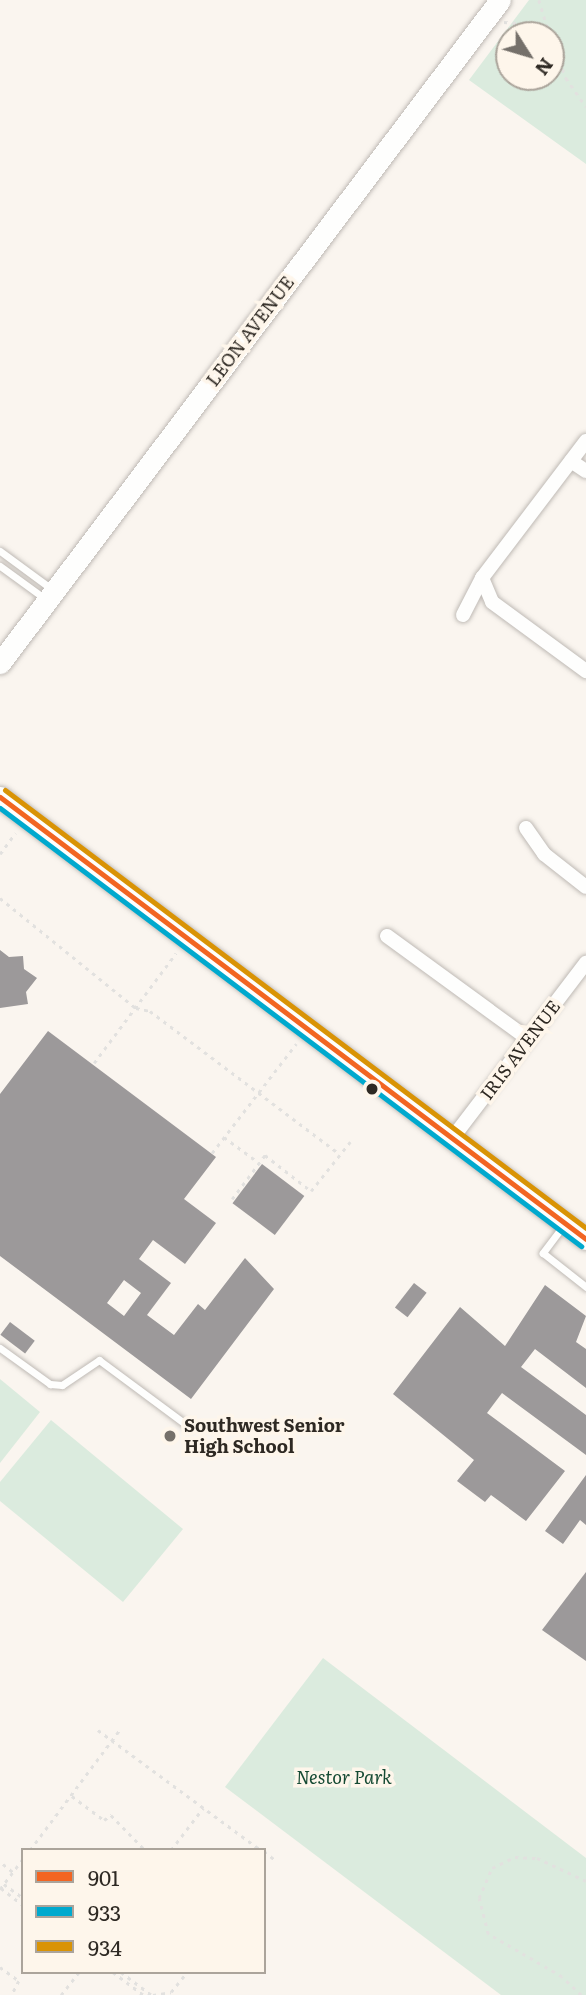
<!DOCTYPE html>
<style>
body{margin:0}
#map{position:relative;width:586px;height:1995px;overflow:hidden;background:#faf5ef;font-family:Literata,serif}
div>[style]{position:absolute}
.green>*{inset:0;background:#dbebde}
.building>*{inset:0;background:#9c999a;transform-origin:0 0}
.path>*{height:2.5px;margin-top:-1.25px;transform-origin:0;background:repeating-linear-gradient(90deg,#e2e1df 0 3.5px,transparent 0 8.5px)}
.roads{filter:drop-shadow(0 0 2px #bfbab5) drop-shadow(0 0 2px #bfbab5)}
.lane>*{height:7px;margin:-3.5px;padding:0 3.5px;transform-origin:3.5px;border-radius:3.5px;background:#fefefd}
.street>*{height:14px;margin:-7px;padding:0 7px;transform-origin:7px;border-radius:7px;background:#fefefd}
.secondary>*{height:21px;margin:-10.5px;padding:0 10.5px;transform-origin:10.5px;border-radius:10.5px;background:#fefefd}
.bus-1>*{height:5px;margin:-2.5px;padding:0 2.5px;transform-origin:2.5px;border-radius:2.5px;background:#f26522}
.bus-2>*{height:5px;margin:-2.5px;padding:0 2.5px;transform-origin:2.5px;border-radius:2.5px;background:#00a9ce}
.bus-3>*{height:5px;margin:-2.5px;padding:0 2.5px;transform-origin:2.5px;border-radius:2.5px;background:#d99305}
.dots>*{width:19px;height:19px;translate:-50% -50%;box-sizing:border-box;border:4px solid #fef6eb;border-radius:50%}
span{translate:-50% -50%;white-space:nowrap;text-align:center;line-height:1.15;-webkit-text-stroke:7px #fef6eb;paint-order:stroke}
.street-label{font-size:18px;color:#2e2923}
.poi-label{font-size:18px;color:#2e2923;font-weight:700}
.left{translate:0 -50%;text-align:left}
.park-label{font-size:18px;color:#154a33;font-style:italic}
.legend{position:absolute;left:21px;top:1848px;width:245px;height:126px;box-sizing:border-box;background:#fef6eb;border:2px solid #aba49b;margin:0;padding:9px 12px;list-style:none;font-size:21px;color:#2e2923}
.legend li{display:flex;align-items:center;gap:14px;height:35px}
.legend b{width:35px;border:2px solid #aba49b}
.north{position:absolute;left:495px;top:21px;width:70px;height:70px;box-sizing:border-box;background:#fef6eb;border:2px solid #aba49b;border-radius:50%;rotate:127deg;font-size:19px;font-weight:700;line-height:28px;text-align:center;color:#2e2923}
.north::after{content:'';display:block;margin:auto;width:24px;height:32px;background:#75706a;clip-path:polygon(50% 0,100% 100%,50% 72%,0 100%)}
</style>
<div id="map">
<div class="green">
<div style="clip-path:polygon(evenodd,529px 0,586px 0,586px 164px,469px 80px,529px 0,551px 35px,551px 77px,509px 77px,509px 35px,551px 35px)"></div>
<div style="clip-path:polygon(0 1379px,40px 1412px,0 1463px)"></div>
<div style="clip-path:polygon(51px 1420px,183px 1529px,123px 1602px,0 1501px,0 1482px)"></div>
<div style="clip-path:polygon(323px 1658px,586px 1858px,586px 1995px,501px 1995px,225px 1787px)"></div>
</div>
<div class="building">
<div style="clip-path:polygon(0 950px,9px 957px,23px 956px,24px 969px,37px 978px,26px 992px,28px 1004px,0 1008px)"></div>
<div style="clip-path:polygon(evenodd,48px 1031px,216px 1157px,184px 1199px,216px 1223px,185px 1264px,153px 1240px,139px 1259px,171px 1283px,147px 1315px,174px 1335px,198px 1304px,205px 1310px,245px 1258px,274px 1289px,191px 1399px,0 1256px,0 1094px,48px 1031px,124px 1280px,141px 1293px,124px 1316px,107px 1303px,124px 1280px)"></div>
<div style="left:262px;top:1164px;width:53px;height:49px;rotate:37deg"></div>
<div style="left:414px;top:1283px;width:16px;height:31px;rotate:38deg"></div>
<div style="clip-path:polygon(545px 1285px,586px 1316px,576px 1342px,586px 1349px,586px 1388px,535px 1349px,521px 1367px,586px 1415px,586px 1455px,502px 1393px,487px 1413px,565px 1471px,526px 1521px,491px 1495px,485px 1502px,457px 1481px,474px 1460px,393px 1394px,460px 1307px,505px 1346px)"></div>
<div style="left:10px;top:1322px;width:31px;height:16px;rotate:37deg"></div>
<div style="clip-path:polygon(586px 1475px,586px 1525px,580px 1520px,563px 1544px,545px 1531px)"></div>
<div style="clip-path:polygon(586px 1572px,586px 1661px,542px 1630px)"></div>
</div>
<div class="path">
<div style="left:539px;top:0;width:37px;rotate:73deg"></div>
<div style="left:504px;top:22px;width:24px;rotate:5deg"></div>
<div style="left:528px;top:24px;width:25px;rotate:27deg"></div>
<div style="left:551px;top:37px;width:44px;rotate:69.9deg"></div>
<div style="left:566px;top:78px;width:35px;rotate:55deg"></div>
<div style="left:0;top:854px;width:26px;rotate:-54deg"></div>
<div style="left:0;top:898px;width:175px;rotate:39deg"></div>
<div style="left:136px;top:1008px;width:14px;rotate:12deg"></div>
<div style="left:150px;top:1011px;width:238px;rotate:37deg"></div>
<div style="left:94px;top:1063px;width:137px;rotate:-53.3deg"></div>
<div style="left:224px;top:1137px;width:42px;rotate:36.3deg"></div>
<div style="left:212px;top:1153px;width:138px;rotate:-52.4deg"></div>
<div style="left:232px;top:1199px;width:55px;rotate:-53.1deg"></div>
<div style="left:265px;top:1155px;width:58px;rotate:38deg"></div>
<div style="left:311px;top:1191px;width:63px;rotate:-51.5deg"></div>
<div style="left:98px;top:1730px;width:202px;rotate:36.4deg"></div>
<div style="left:72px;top:1796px;width:40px;rotate:37deg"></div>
<div style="left:104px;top:1820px;width:9px;rotate:-36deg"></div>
<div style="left:111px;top:1815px;width:49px;rotate:45.8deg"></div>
<div style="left:30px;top:1850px;width:152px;rotate:-53.3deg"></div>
<div style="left:171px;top:1850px;width:53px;rotate:-52.7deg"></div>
<div style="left:264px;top:1851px;width:13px;rotate:39deg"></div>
<div style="left:3px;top:1864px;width:13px;rotate:39deg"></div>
<div style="left:4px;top:1884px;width:24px;rotate:36deg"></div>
<div style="left:1px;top:1888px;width:28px;rotate:38deg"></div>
<div style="left:0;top:1889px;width:38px;rotate:-53deg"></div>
<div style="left:0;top:1967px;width:24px;rotate:36deg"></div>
<div style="left:19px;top:1981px;width:16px;rotate:117deg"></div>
<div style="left:113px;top:1972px;width:38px;rotate:37deg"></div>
<div style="left:121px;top:1972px;width:38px;rotate:37deg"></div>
<div style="left:61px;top:1995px;width:29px;rotate:-52deg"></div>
<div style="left:153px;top:1995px;width:18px;rotate:-9deg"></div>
<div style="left:171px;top:1992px;width:26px;rotate:-51deg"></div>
<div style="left:581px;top:1995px;width:26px;rotate:-137deg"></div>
<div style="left:562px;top:1977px;width:86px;rotate:-149.8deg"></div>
<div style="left:488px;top:1934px;width:37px;rotate:-104deg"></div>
<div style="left:479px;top:1898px;width:33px;rotate:-67deg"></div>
<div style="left:492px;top:1868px;width:25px;rotate:-26deg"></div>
<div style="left:515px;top:1857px;width:22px;rotate:3deg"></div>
<div style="left:537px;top:1858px;width:54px;rotate:25.1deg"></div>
</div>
<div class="roads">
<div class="lane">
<div style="left:0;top:551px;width:66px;rotate:36.3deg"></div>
<div style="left:0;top:566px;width:54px;rotate:36deg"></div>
<div style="left:563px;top:1226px;width:34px;rotate:127deg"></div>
<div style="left:543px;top:1253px;width:55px;rotate:38.3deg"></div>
<div style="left:0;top:1348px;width:62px;rotate:35.8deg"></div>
<div style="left:50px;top:1384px;width:12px;rotate:5deg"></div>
<div style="left:62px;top:1385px;width:45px;rotate:-34deg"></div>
<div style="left:99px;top:1360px;width:111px;rotate:36.6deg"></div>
</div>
<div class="street">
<div style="left:571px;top:461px;width:18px;rotate:34deg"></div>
<div style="left:482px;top:578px;width:26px;rotate:67deg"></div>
<div style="left:492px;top:602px;width:117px;rotate:36.3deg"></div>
<div style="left:463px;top:615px;width:42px;rotate:-62.8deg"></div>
<div style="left:482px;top:578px;width:172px;rotate:-52.8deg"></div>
<div style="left:526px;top:828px;width:32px;rotate:55deg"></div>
<div style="left:544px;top:854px;width:53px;rotate:38.2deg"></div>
<div style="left:387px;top:936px;width:175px;rotate:36.1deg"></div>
<div style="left:454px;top:1136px;width:218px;rotate:-52.7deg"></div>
</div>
<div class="secondary">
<div style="left:0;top:663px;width:830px;rotate:-52.98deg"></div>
<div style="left:0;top:797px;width:734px;rotate:37.03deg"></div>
</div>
</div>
<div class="bus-1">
<div style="left:0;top:797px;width:734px;rotate:37.03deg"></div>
</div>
<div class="bus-2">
<div style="left:0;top:808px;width:728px;rotate:37.01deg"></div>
</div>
<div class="bus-3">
<div style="left:5px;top:790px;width:728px;rotate:37.01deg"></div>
</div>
<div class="dots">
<div style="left:372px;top:1089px;background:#2e2923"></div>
<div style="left:170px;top:1436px;background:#75706a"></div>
</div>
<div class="street-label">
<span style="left:250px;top:331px;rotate:-53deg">LEON AVENUE</span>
<span style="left:520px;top:1050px;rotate:-53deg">IRIS AVENUE</span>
</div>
<div class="poi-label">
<span class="left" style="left:184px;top:1436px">Southwest Senior<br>High School</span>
</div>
<div class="park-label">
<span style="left:344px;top:1777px">Nestor Park</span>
</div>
<ul class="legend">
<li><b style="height:9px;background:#f26522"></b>901</li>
<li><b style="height:9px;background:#00a9ce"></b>933</li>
<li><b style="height:9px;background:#d99305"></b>934</li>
</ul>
<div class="north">N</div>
</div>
